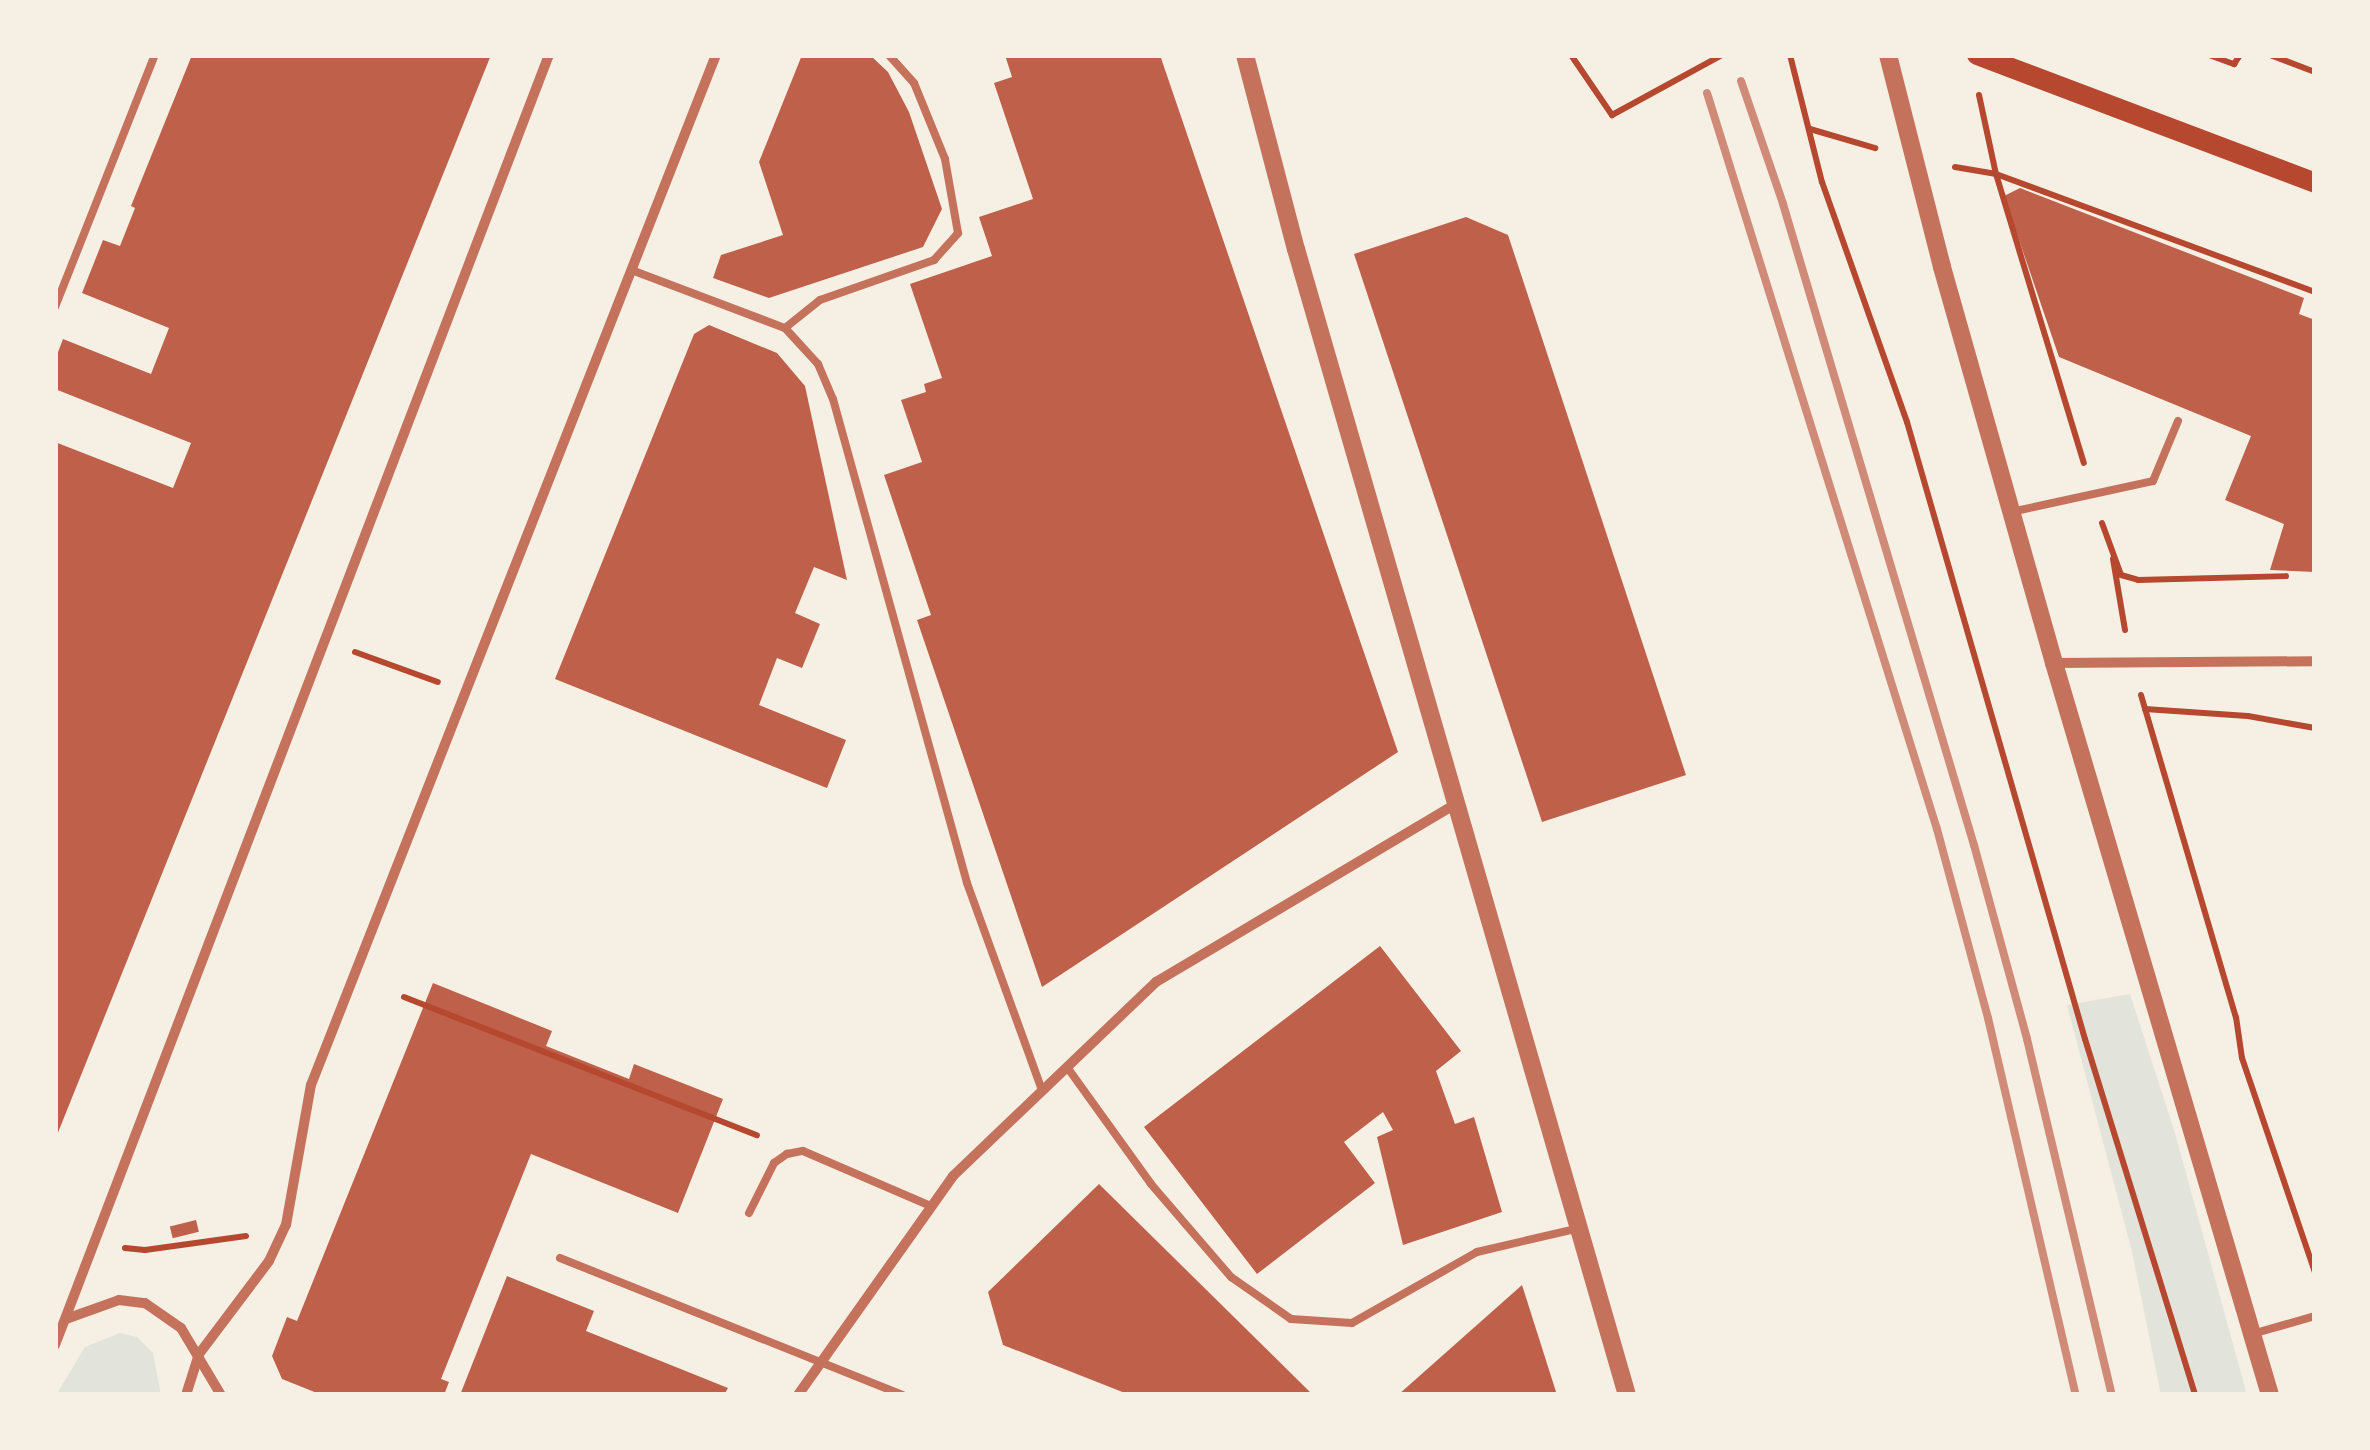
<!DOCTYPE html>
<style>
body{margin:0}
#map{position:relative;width:2370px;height:1450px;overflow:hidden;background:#f6efe4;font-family:"Archivo Narrow",sans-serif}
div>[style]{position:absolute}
.green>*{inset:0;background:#e2e4dc}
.building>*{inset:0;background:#bf614a;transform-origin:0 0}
.path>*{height:6px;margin:-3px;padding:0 3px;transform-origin:3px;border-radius:3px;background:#b5482f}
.service>*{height:8px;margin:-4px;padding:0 4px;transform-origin:4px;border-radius:4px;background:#c5725c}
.minor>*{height:10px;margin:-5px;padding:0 5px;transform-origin:5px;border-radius:5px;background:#c5725c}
.tertiary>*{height:18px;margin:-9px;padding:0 9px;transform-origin:9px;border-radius:9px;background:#c5725c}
.secondary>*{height:20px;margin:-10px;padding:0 10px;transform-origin:10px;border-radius:10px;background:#b5482f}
.rail>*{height:8px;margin:-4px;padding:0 4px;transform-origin:4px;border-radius:4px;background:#cf8b77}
span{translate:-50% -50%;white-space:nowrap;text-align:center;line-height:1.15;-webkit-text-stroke:10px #f6efe4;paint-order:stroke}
.frame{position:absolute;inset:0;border:58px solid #f6efe4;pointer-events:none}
</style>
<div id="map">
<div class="green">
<div style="clip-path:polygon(2130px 994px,2175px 1133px,2247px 1395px,2161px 1395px,2132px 1252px,2067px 1005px)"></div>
<div style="clip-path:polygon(120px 1333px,137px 1337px,153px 1353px,161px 1395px,56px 1395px,85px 1347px)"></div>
</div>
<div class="building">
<div style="clip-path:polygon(192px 55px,491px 55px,55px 1140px,55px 442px,173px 488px,191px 443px,55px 389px,55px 360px,63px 339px,151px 374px,169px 328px,82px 293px,103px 240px,120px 246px,135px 208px,131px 206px)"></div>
<div style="clip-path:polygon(802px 55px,870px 55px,888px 72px,909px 112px,942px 209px,923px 247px,769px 298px,713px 278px,721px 255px,783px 235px,759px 162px)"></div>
<div style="clip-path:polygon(1005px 55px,1160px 55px,1398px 752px,1042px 987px,917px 620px,931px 615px,884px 475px,922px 462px,901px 400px,926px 392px,924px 384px,942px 378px,910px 284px,992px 256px,979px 217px,1033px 199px,994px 83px,1012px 77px)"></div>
<div style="clip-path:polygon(2020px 188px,2304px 298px,2299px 314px,2315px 320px,2315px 572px,2270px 570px,2284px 524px,2225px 500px,2251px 436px,2059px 357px,2004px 196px)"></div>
<div style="clip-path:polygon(1466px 217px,1508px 235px,1686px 775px,1542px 822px,1354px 254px)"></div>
<div style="clip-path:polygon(709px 325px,777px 353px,805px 386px,847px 580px,814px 567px,795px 613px,820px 624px,802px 668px,777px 658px,759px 705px,846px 740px,827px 788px,555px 679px,694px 334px)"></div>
<div style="clip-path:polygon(1380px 946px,1461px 1051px,1436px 1071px,1455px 1124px,1474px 1117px,1502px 1212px,1403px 1245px,1377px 1137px,1393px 1130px,1383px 1112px,1344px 1142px,1375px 1183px,1257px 1274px,1144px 1127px)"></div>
<div style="clip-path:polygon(433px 983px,552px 1031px,546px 1046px,629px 1079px,634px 1064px,723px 1099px,678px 1213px,531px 1154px,441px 1379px,449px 1382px,444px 1395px,322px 1395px,282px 1379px,272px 1356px,287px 1317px,297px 1321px)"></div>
<div style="clip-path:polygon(1099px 1184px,1313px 1395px,1130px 1395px,1003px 1345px,988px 1292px)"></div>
<div style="left:196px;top:1220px;width:12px;height:27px;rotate:76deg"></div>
<div style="clip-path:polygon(507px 1276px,594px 1311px,586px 1331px,728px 1388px,724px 1395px,460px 1395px)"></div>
<div style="clip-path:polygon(1522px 1285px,1557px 1395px,1398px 1395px)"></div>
</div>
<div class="path">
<div style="left:1571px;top:55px;width:73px;rotate:55.7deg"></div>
<div style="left:1612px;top:115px;width:125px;rotate:-28.6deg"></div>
<div style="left:1790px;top:55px;width:131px;rotate:75.9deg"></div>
<div style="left:1822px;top:182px;width:255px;rotate:70.5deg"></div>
<div style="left:1907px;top:422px;width:642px;rotate:73.91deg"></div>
<div style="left:2085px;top:1039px;width:373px;rotate:72.8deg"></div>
<div style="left:2209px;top:55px;width:27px;rotate:20deg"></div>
<div style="left:2234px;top:64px;width:11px;rotate:-56deg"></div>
<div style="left:2270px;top:55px;width:48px;rotate:20.7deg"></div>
<div style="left:1979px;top:95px;width:81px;rotate:77.9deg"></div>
<div style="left:1996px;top:174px;width:302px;rotate:73.1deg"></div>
<div style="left:1810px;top:129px;width:68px;rotate:16.3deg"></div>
<div style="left:1955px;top:167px;width:42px;rotate:9.7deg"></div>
<div style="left:1996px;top:174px;width:340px;rotate:20.3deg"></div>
<div style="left:2102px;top:523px;width:55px;rotate:69.9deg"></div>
<div style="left:2121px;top:575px;width:18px;rotate:16deg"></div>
<div style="left:2138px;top:580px;width:148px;rotate:-1.5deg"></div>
<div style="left:2113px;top:559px;width:72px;rotate:80.4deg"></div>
<div style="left:355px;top:652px;width:88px;rotate:19.9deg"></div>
<div style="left:2141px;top:695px;width:336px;rotate:73.6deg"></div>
<div style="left:2236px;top:1017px;width:41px;rotate:81.7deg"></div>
<div style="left:2242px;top:1058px;width:227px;rotate:71.2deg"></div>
<div style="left:2145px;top:709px;width:103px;rotate:3.9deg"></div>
<div style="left:2248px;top:716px;width:68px;rotate:10.2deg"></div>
<div style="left:404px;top:997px;width:379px;rotate:21.4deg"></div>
<div style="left:125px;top:1248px;width:20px;rotate:6deg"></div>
<div style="left:145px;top:1250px;width:102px;rotate:-7.9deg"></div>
</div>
<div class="service">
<div style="left:634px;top:271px;width:161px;rotate:20.7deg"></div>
<div style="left:785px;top:328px;width:49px;rotate:47.5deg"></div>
<div style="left:818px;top:364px;width:38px;rotate:67deg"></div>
<div style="left:833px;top:399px;width:502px;rotate:74.52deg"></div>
<div style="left:967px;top:883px;width:220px;rotate:70.1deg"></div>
<div style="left:55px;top:307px;width:271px;rotate:-68.4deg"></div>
<div style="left:785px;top:328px;width:45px;rotate:-38.7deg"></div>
<div style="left:820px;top:300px;width:121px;rotate:-19.3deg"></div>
<div style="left:934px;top:260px;width:36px;rotate:-48deg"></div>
<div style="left:958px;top:233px;width:75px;rotate:-100deg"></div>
<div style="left:945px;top:159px;width:82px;rotate:-112.2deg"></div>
<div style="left:914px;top:83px;width:38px;rotate:-132deg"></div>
<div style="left:2011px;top:512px;width:145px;rotate:-12.3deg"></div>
<div style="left:2153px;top:481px;width:65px;rotate:-67.4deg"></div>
<div style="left:1067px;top:1067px;width:144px;rotate:54.3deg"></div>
<div style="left:1151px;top:1184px;width:123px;rotate:49.3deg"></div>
<div style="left:1231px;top:1277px;width:73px;rotate:35deg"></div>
<div style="left:1291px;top:1319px;width:61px;rotate:3.8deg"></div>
<div style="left:1352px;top:1323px;width:144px;rotate:-29.6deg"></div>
<div style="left:1477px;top:1252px;width:105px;rotate:-13.2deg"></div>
<div style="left:749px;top:1213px;width:56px;rotate:-63.4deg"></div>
<div style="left:774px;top:1163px;width:16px;rotate:-35deg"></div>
<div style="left:787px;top:1154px;width:16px;rotate:-11deg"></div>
<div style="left:803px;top:1151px;width:139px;rotate:23.3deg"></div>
<div style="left:560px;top:1258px;width:369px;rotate:21.8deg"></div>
<div style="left:2252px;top:1334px;width:66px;rotate:-15.9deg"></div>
</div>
<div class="minor">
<div style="left:2054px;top:663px;width:261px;rotate:-0.4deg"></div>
<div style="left:66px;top:1319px;width:56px;rotate:-19.7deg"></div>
<div style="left:119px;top:1300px;width:26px;rotate:7deg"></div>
<div style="left:145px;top:1303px;width:44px;rotate:34.8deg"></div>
<div style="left:181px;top:1328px;width:78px;rotate:59.2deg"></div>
<div style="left:55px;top:1345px;width:1381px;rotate:-69.05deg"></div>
<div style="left:186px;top:1395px;width:43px;rotate:-72.4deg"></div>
<div style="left:199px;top:1354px;width:116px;rotate:-53deg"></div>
<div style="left:269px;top:1261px;width:40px;rotate:-65deg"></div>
<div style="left:286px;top:1225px;width:142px;rotate:-79.9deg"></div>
<div style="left:311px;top:1085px;width:1107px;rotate:-68.54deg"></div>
<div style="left:798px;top:1395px;width:268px;rotate:-54.7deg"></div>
<div style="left:953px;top:1176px;width:281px;rotate:-43.7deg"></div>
<div style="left:1156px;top:982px;width:349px;rotate:-30.7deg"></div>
</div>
<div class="tertiary">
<div style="left:1245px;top:55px;width:201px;rotate:75.3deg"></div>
<div style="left:1296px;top:249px;width:1193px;rotate:73.89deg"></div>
<div style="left:1888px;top:55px;width:219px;rotate:75.7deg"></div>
<div style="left:1942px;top:267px;width:412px;rotate:74.2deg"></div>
<div style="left:2054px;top:663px;width:763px;rotate:73.56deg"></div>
</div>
<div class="secondary">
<div style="left:1977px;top:55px;width:361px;rotate:20.7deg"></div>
</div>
<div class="rail">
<div style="left:1741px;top:81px;width:130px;rotate:71.1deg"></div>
<div style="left:1783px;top:204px;width:669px;rotate:73.41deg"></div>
<div style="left:1974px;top:845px;width:201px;rotate:74.7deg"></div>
<div style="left:2027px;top:1039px;width:366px;rotate:76.6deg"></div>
<div style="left:1707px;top:93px;width:771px;rotate:72.65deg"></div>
<div style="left:1937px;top:829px;width:196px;rotate:74.9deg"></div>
<div style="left:1988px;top:1018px;width:387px;rotate:76.9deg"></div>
</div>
<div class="frame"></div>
</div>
